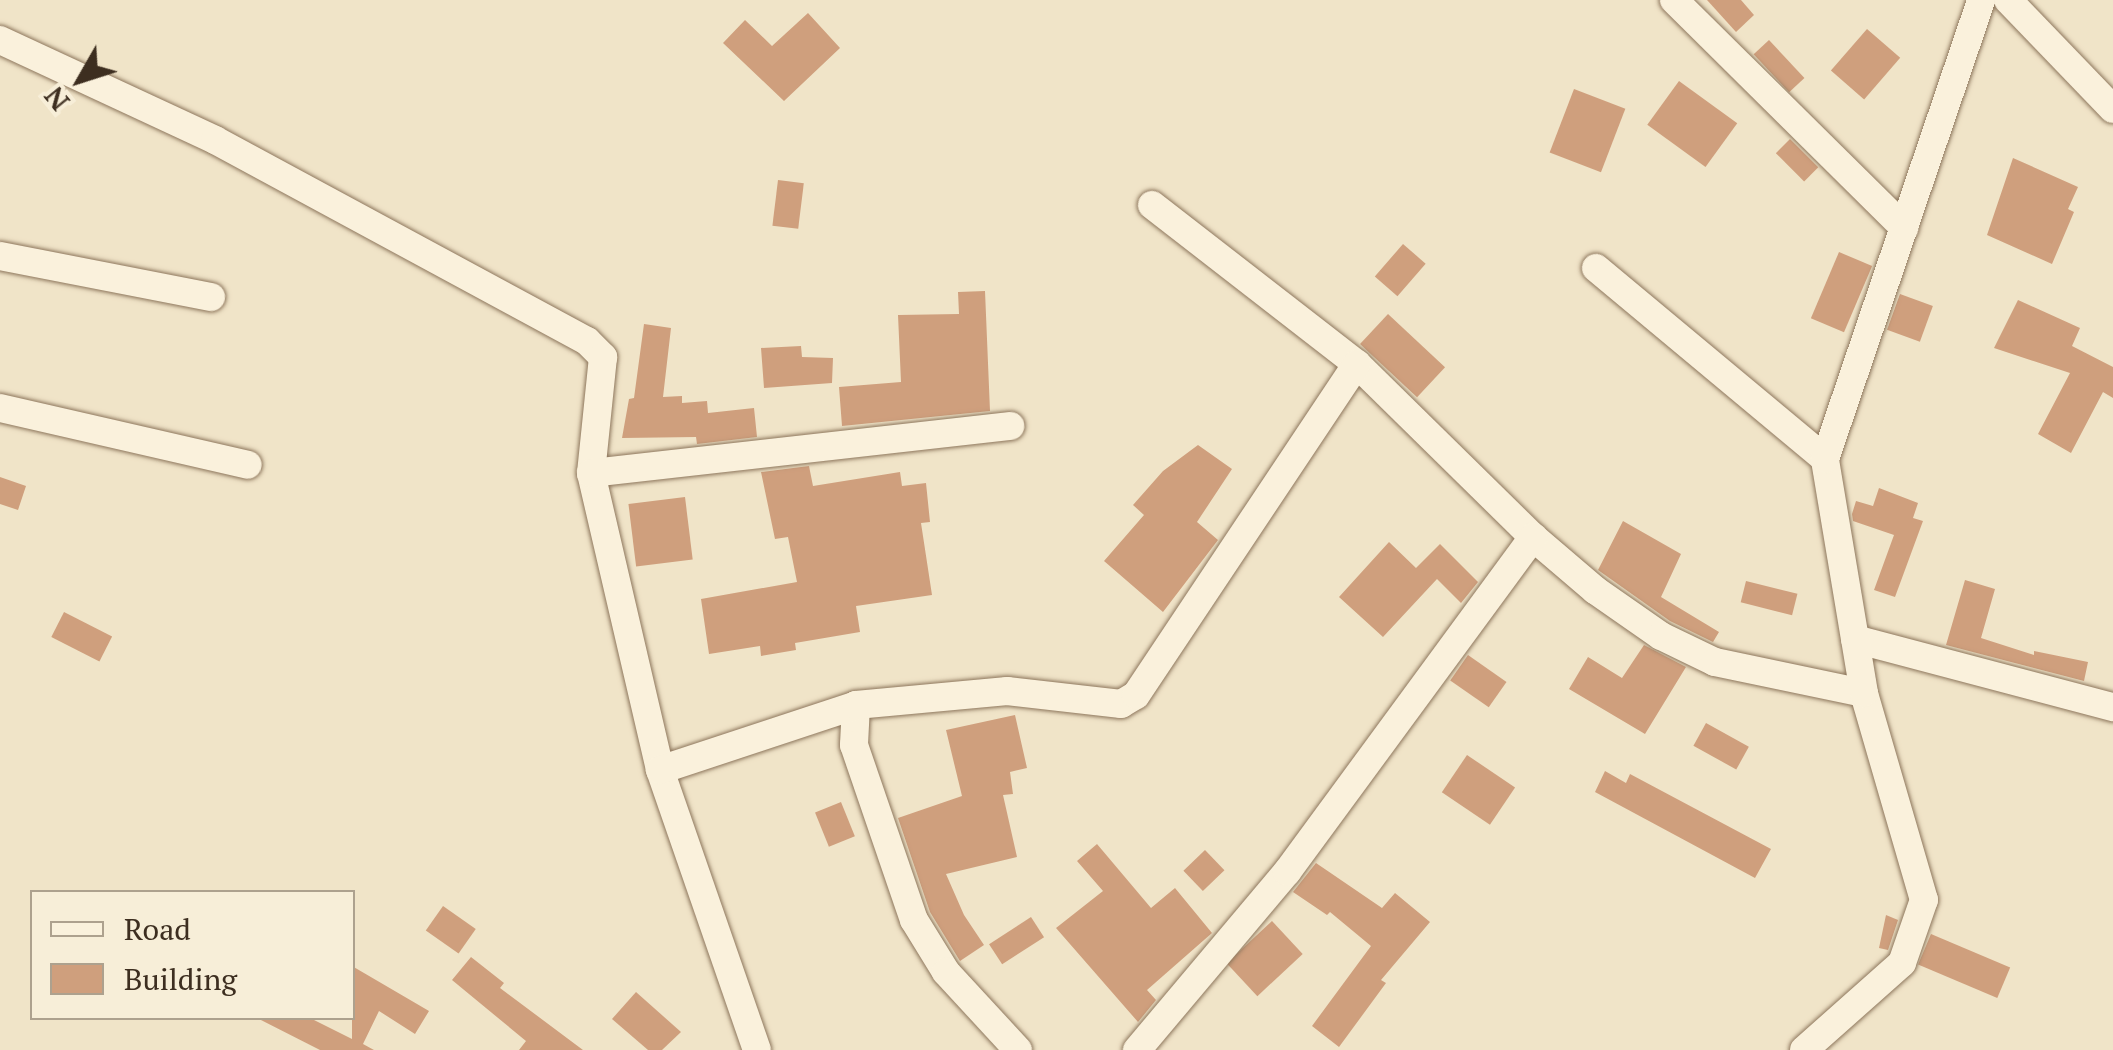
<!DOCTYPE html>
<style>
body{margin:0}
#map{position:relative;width:2113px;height:1050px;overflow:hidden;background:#f0e4c8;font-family:"PT Serif",serif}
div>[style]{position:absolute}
.building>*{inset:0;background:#cf9f7d;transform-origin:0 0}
.roads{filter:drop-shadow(0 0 2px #8d765c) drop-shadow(0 0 2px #8d765c)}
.street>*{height:28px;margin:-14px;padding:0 14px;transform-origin:14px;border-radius:14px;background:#faf1dc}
span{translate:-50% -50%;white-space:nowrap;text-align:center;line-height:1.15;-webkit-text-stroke:8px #f7eed8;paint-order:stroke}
.legend{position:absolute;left:30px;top:890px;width:325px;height:130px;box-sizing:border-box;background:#f7eed8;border:2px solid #ada18e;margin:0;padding:12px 18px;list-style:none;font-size:30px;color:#3d2e20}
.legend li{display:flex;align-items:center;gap:20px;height:50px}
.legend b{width:50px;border:2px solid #ada18e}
.north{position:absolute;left:30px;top:30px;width:100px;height:100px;-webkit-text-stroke:8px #f7eed8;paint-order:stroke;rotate:231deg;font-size:28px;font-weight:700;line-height:40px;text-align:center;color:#3d2e20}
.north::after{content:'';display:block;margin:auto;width:35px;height:45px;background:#3d2e20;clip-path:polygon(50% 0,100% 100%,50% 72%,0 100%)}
</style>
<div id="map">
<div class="building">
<div style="clip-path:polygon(1707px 0,1741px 0,1754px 15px,1736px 32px)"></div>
<div style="clip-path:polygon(808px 13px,840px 48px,784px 101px,723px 43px,745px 20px,772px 46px)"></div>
<div style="left:1867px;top:29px;width:44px;height:55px;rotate:41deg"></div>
<div style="left:1769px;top:40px;width:52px;height:21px;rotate:47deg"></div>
<div style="left:1679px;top:81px;width:72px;height:54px;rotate:36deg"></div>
<div style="left:1574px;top:89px;width:55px;height:68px;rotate:21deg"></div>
<div style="left:1790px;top:139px;width:40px;height:20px;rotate:45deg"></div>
<div style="clip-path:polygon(2013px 158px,2078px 187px,2068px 209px,2074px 212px,2052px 264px,1987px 235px)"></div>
<div style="left:778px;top:180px;width:26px;height:46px;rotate:7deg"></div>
<div style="left:1403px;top:244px;width:30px;height:43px;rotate:41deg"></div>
<div style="left:1839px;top:252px;width:36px;height:72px;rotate:23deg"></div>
<div style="clip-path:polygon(985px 291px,990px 411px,842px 426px,839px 387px,901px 382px,898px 315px,959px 314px,958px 292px)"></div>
<div style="left:1900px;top:294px;width:35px;height:38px;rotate:20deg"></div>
<div style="clip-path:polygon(2018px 300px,2080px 328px,2072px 346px,2113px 367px,2113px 398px,2103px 392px,2071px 453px,2038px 434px,2070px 373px,1994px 348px)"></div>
<div style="left:1388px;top:314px;width:78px;height:41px;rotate:43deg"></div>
<div style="clip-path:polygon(644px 324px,671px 328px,663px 397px,682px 396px,682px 403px,707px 401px,708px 413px,754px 408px,757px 437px,697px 444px,696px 437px,622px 438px,629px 399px,634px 398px)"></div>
<div style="clip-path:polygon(801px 346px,802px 357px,833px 358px,832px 383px,764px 388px,761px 348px)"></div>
<div style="clip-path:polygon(1198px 445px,1232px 469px,1197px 522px,1218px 540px,1163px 612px,1104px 561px,1144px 515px,1133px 505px,1163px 471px)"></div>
<div style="clip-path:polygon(809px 466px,813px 486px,900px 472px,902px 486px,926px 483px,930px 522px,921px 523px,932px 595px,856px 606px,860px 632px,795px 643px,796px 650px,761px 656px,760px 646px,709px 654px,701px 599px,797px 582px,788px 537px,775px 539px,761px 472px)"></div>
<div style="clip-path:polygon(0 477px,26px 486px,18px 510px,0 504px)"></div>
<div style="clip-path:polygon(1879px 488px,1918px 503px,1913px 518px,1923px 521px,1895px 597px,1874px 590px,1894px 535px,1853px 521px,1852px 514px,1856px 501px,1873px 506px)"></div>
<div style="left:685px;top:497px;width:63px;height:57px;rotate:83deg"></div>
<div style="clip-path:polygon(1623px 521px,1681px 554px,1661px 597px,1719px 632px,1713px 642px,1670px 621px,1598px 570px)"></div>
<div style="clip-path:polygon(1389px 542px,1416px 568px,1440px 544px,1478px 582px,1461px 603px,1437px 579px,1383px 637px,1339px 597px)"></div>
<div style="clip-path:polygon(1965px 580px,1995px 589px,1981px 638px,2034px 655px,2034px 651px,2088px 662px,2084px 681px,1946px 645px)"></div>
<div style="left:1746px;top:581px;width:53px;height:22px;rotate:14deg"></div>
<div style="left:64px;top:612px;width:54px;height:28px;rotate:27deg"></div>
<div style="clip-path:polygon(1644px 645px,1686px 667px,1645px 734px,1569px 689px,1588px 657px,1622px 678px)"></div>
<div style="left:1468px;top:655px;width:47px;height:31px;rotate:35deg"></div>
<div style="clip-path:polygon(1015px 715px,1027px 768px,1010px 772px,1013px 794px,1003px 795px,1017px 857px,946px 874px,964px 915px,984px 945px,960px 961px,930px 912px,898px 818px,962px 796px,946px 730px)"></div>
<div style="left:1706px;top:723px;width:49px;height:26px;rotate:29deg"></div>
<div style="left:1467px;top:755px;width:58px;height:45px;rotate:34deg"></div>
<div style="clip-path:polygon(1605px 771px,1626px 783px,1630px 774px,1771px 849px,1755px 878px,1595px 792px)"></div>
<div style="left:841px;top:802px;width:37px;height:28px;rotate:68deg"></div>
<div style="clip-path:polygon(1097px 844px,1151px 908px,1175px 888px,1212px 933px,1147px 990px,1156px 1000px,1138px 1022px,1056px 928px,1103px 891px,1077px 861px)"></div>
<div style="left:1205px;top:850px;width:28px;height:30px;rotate:46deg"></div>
<div style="clip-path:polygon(1316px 863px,1382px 908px,1395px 893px,1430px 922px,1381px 980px,1386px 983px,1339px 1047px,1312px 1026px,1371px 946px,1330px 912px,1327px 915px,1293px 892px)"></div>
<div style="left:443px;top:906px;width:40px;height:30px;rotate:35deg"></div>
<div style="clip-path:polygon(1886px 915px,1898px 920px,1888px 950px,1879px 948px)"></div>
<div style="left:1031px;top:917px;width:24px;height:50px;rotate:57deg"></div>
<div style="left:1272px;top:921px;width:45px;height:62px;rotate:47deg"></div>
<div style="left:1931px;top:934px;width:86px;height:33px;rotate:23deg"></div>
<div style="clip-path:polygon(471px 957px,504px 983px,500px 988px,583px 1050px,519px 1050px,526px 1041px,452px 980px)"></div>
<div style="clip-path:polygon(352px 966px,429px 1011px,415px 1034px,379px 1011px,363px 1044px,374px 1050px,320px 1050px,257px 1018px,310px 1018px,352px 1039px)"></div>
<div style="clip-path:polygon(636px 992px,681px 1032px,662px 1050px,648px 1050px,612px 1019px)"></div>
</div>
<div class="roads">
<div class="street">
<div style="left:1674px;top:0;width:324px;rotate:44.7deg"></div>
<div style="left:2008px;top:0;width:151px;rotate:46.1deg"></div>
<div style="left:0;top:40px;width:237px;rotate:24.9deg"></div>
<div style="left:215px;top:140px;width:423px;rotate:28.4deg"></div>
<div style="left:587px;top:341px;width:23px;rotate:45deg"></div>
<div style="left:603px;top:357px;width:117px;rotate:95.9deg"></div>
<div style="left:591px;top:473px;width:305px;rotate:76.9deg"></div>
<div style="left:660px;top:770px;width:296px;rotate:70.9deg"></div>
<div style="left:1152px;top:205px;width:259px;rotate:37.8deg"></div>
<div style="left:1357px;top:364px;width:247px;rotate:44.5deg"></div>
<div style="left:1533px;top:537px;width:82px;rotate:40.5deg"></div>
<div style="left:1595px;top:590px;width:80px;rotate:34.9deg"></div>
<div style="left:1661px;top:636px;width:60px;rotate:25.7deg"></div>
<div style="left:1715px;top:662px;width:152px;rotate:11.8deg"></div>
<div style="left:0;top:256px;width:215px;rotate:11deg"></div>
<div style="left:1596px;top:268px;width:298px;rotate:39.8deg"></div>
<div style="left:0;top:408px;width:254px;rotate:12.9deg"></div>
<div style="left:591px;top:473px;width:422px;rotate:-6.4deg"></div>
<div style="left:1855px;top:639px;width:267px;rotate:14.8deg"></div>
<div style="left:856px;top:705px;width:40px;rotate:92.9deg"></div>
<div style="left:854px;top:745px;width:185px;rotate:71.1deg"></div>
<div style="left:914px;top:920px;width:61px;rotate:58.4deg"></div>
<div style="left:946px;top:972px;width:106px;rotate:47.3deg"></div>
<div style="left:660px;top:770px;width:206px;rotate:-18.3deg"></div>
<div style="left:856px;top:705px;width:152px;rotate:-5.3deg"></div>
<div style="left:1007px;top:691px;width:115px;rotate:6.5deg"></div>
<div style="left:1121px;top:704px;width:17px;rotate:-31deg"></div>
<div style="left:1136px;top:695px;width:398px;rotate:-56.3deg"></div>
<div style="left:1137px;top:1050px;width:233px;rotate:-49.9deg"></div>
<div style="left:1287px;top:872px;width:416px;rotate:-53.7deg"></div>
<div style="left:1804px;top:1050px;width:131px;rotate:-41.6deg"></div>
<div style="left:1902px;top:963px;width:67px;rotate:-70.8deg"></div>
<div style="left:1924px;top:900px;width:216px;rotate:-106.2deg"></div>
<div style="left:1864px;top:693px;width:237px;rotate:-99.5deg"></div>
<div style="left:1825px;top:459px;width:485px;rotate:-71.2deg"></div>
</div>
</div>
<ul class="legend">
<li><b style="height:12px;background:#faf1dc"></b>Road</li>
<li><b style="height:28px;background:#cf9f7d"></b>Building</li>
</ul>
<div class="north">N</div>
</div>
